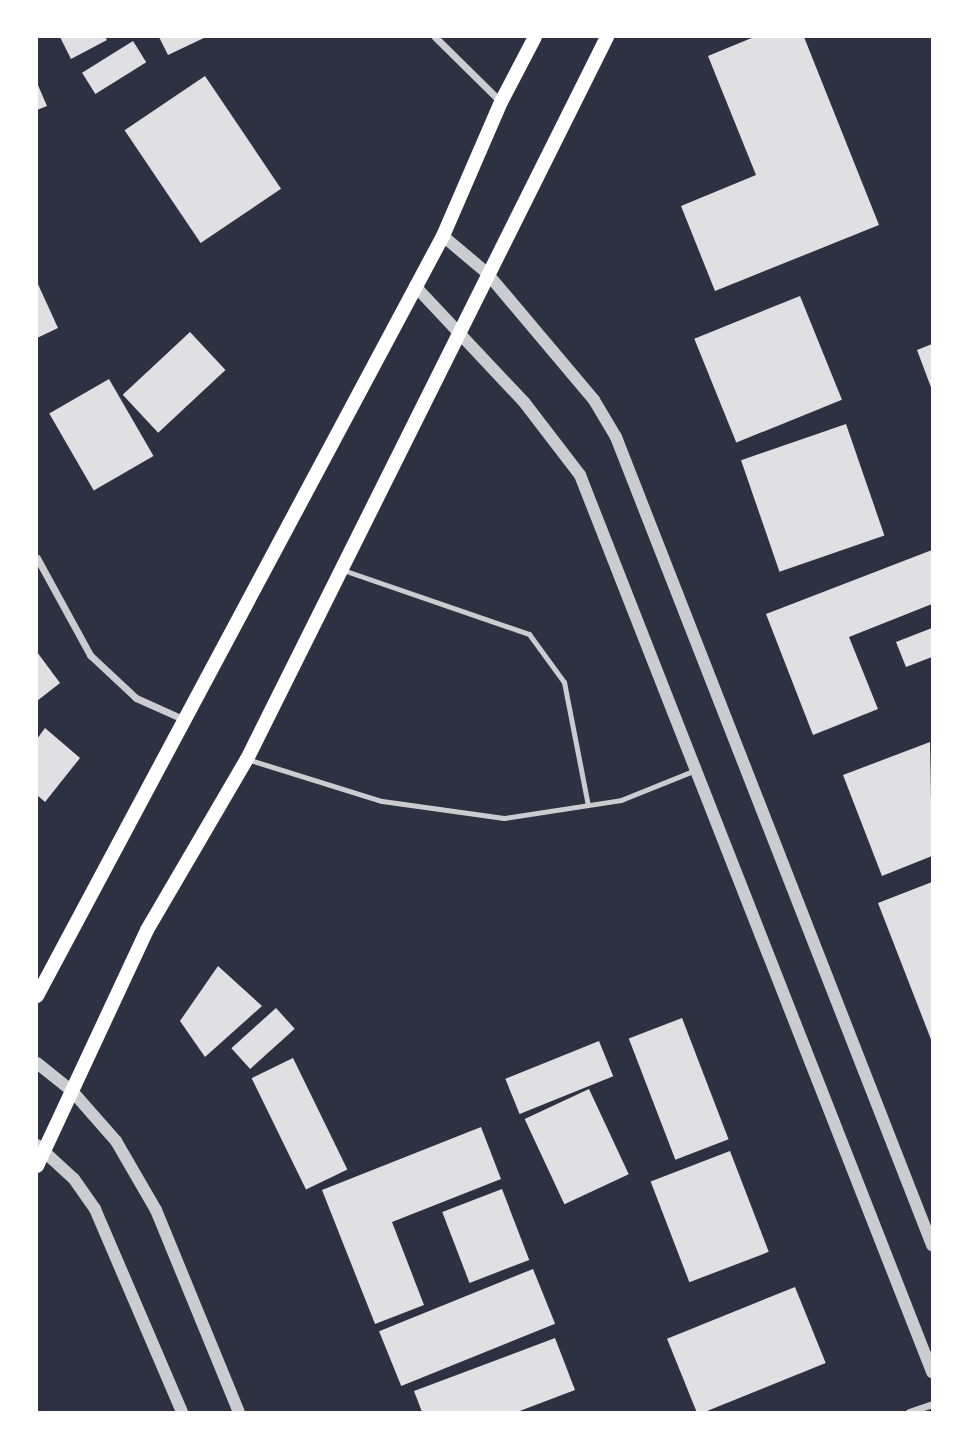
<!DOCTYPE html>
<style>
body{margin:0}
#map{position:relative;width:969px;height:1449px;overflow:hidden;background:#2d3142;font-family:Mulish,sans-serif}
div>[style]{position:absolute}
.building>*{inset:0;background:#e0e0e3;transform-origin:0 0}
.service>*{height:5px;margin:-2.5px;padding:0 2.5px;transform-origin:2.5px;border-radius:2.5px;background:#caccd0}
.minor>*{height:7px;margin:-3.5px;padding:0 3.5px;transform-origin:3.5px;border-radius:3.5px;background:#caccd0}
.tertiary>*{height:12px;margin:-6px;padding:0 6px;transform-origin:6px;border-radius:6px;background:#caccd0}
.secondary>*{height:14px;margin:-7px;padding:0 7px;transform-origin:7px;border-radius:7px;background:#fff}
span{translate:-50% -50%;white-space:nowrap;text-align:center;line-height:1.15;-webkit-text-stroke:5px #fff;paint-order:stroke}
.frame{position:absolute;inset:0;border:38px solid #fff;pointer-events:none}
</style>
<div id="map">
<div class="building">
<div style="clip-path:polygon(60px 37px,105px 37px,107px 40px,71px 59px)"></div>
<div style="clip-path:polygon(159px 37px,206px 37px,168px 55px)"></div>
<div style="clip-path:polygon(754px 37px,804px 37px,879px 225px,715px 291px,681px 206px,756px 175px,708px 56px)"></div>
<div style="left:133px;top:41px;width:25px;height:60px;rotate:58deg"></div>
<div style="left:205px;top:76px;width:136px;height:97px;rotate:56deg"></div>
<div style="clip-path:polygon(37px 83px,47px 106px,37px 110px)"></div>
<div style="clip-path:polygon(37px 282px,58px 328px,37px 338px)"></div>
<div style="left:800px;top:296px;width:112px;height:114px;rotate:68deg"></div>
<div style="left:190px;top:332px;width:52px;height:92px;rotate:47deg"></div>
<div style="clip-path:polygon(932px 344px,932px 390px,917px 350px)"></div>
<div style="left:109px;top:379px;width:89px;height:69px;rotate:60deg"></div>
<div style="left:846px;top:424px;width:118px;height:111px;rotate:71deg"></div>
<div style="clip-path:polygon(932px 550px,932px 604px,849px 637px,878px 709px,813px 735px,766px 614px)"></div>
<div style="clip-path:polygon(932px 628px,932px 657px,906px 667px,896px 642px)"></div>
<div style="clip-path:polygon(37px 652px,60px 683px,37px 701px)"></div>
<div style="clip-path:polygon(45px 728px,80px 758px,45px 802px,37px 795px,37px 739px)"></div>
<div style="clip-path:polygon(930px 742px,932px 856px,882px 876px,843px 775px)"></div>
<div style="clip-path:polygon(932px 882px,932px 1042px,878px 903px)"></div>
<div style="clip-path:polygon(218px 966px,262px 1006px,205px 1057px,180px 1021px)"></div>
<div style="left:276px;top:1008px;width:28px;height:60px;rotate:48deg"></div>
<div style="left:682px;top:1018px;width:130px;height:57px;rotate:69deg"></div>
<div style="left:599px;top:1041px;width:38px;height:101px;rotate:68deg"></div>
<div style="left:293px;top:1058px;width:124px;height:46px;rotate:64deg"></div>
<div style="left:589px;top:1089px;width:94px;height:71px;rotate:65deg"></div>
<div style="clip-path:polygon(481px 1127px,501px 1179px,392px 1222px,424px 1305px,375px 1324px,322px 1190px)"></div>
<div style="left:730px;top:1151px;width:108px;height:85px;rotate:69deg"></div>
<div style="left:502px;top:1189px;width:76px;height:64px;rotate:69deg"></div>
<div style="left:533px;top:1269px;width:59px;height:166px;rotate:68deg"></div>
<div style="left:795px;top:1287px;width:82px;height:138px;rotate:68deg"></div>
<div style="clip-path:polygon(555px 1338px,575px 1390px,517px 1412px,422px 1412px,414px 1391px)"></div>
</div>
<div class="service">
<div style="left:343px;top:570px;width:197px;rotate:19deg"></div>
<div style="left:529px;top:634px;width:59px;rotate:53.9deg"></div>
<div style="left:564px;top:682px;width:125px;rotate:79deg"></div>
<div style="left:250px;top:760px;width:138px;rotate:17.3deg"></div>
<div style="left:382px;top:801px;width:123px;rotate:7.9deg"></div>
<div style="left:504px;top:818px;width:118px;rotate:-8.7deg"></div>
<div style="left:621px;top:800px;width:78px;rotate:-21.9deg"></div>
</div>
<div class="minor">
<div style="left:435px;top:37px;width:93px;rotate:44.6deg"></div>
<div style="left:37px;top:558px;width:111px;rotate:61.3deg"></div>
<div style="left:90px;top:655px;width:63px;rotate:43.1deg"></div>
<div style="left:136px;top:698px;width:51px;rotate:24.1deg"></div>
<div style="left:909px;top:1412px;width:24px;rotate:-19deg"></div>
</div>
<div class="tertiary">
<div style="left:443px;top:236px;width:57px;rotate:40.1deg"></div>
<div style="left:487px;top:273px;width:166px;rotate:49.9deg"></div>
<div style="left:594px;top:400px;width:43px;rotate:59.3deg"></div>
<div style="left:616px;top:437px;width:868px;rotate:68.64deg"></div>
<div style="left:415px;top:286px;width:159px;rotate:46.8deg"></div>
<div style="left:524px;top:402px;width:92px;rotate:52.5deg"></div>
<div style="left:580px;top:475px;width:964px;rotate:68.57deg"></div>
<div style="left:37px;top:1063px;width:45px;rotate:38.7deg"></div>
<div style="left:72px;top:1091px;width:67px;rotate:48.7deg"></div>
<div style="left:116px;top:1141px;width:80px;rotate:59.9deg"></div>
<div style="left:156px;top:1210px;width:218px;rotate:67.7deg"></div>
<div style="left:37px;top:1145px;width:50px;rotate:42.6deg"></div>
<div style="left:74px;top:1179px;width:37px;rotate:55deg"></div>
<div style="left:95px;top:1209px;width:221px;rotate:66.8deg"></div>
</div>
<div class="secondary">
<div style="left:37px;top:996px;width:862px;rotate:-61.89deg"></div>
<div style="left:443px;top:236px;width:146px;rotate:-66.6deg"></div>
<div style="left:501px;top:102px;width:73px;rotate:-62.4deg"></div>
<div style="left:37px;top:1166px;width:260px;rotate:-65deg"></div>
<div style="left:147px;top:930px;width:198px;rotate:-59.7deg"></div>
<div style="left:247px;top:759px;width:807px;rotate:-63.5deg"></div>
</div>
<div class="frame"></div>
</div>
